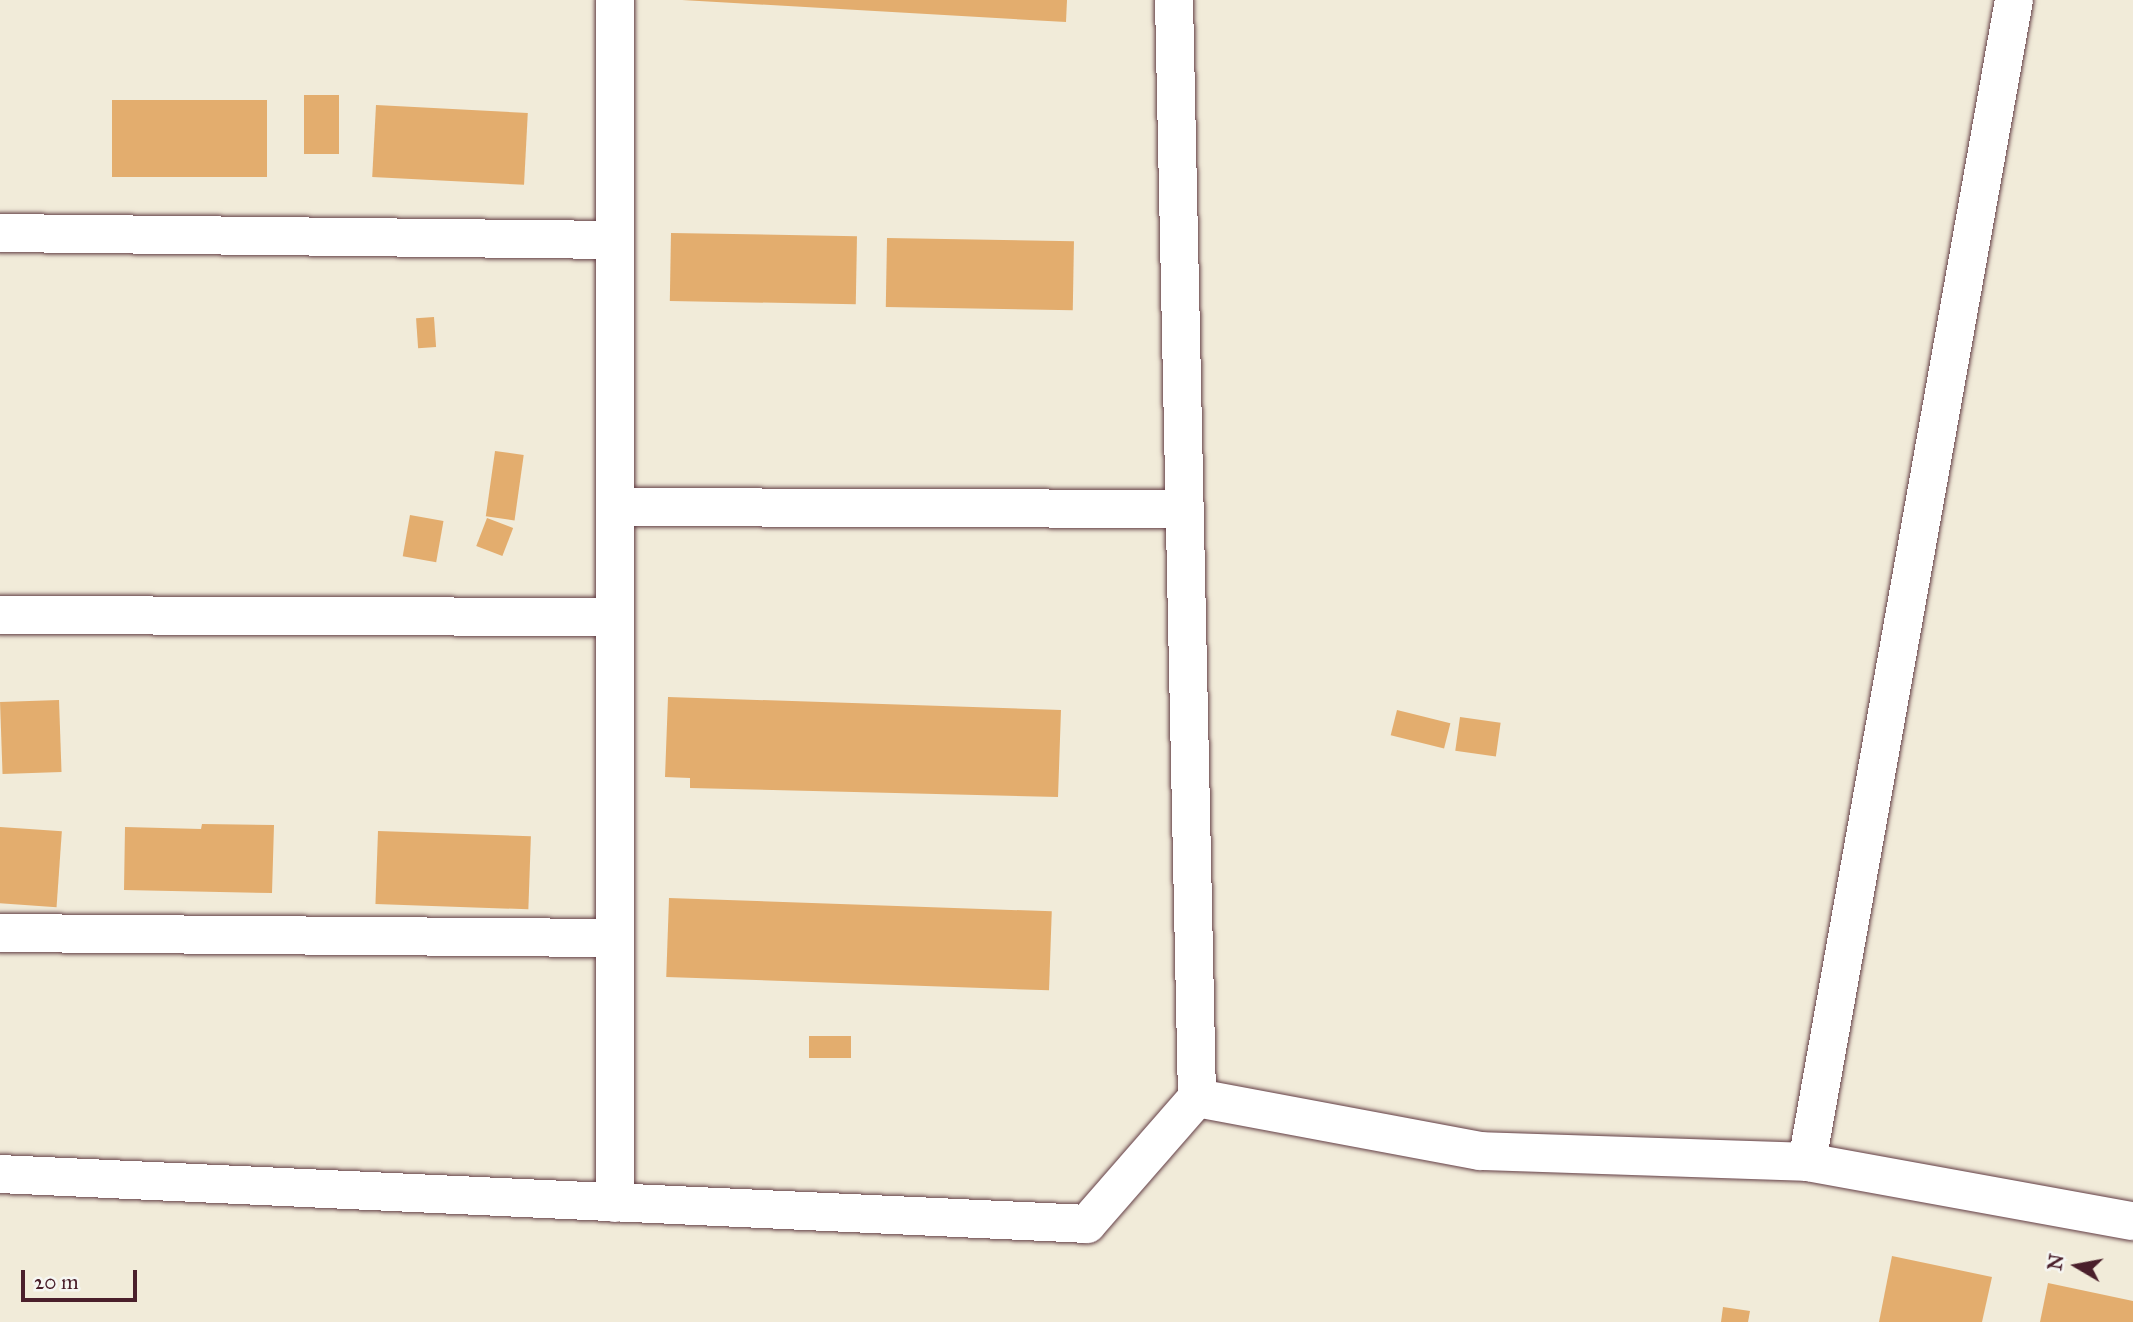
<!DOCTYPE html>
<style>
body{margin:0}
#map{position:relative;width:2133px;height:1322px;overflow:hidden;background:#f1ebd9;font-family:"IM FELL Great Primer",serif}
div>[style]{position:absolute}
.building>*{inset:0;background:#e3ad6e;transform-origin:0 0}
.roads{filter:drop-shadow(0 0 2px #633e45) drop-shadow(0 0 2px #633e45)}
.minor>*{height:38px;margin:-19px;padding:0 19px;transform-origin:19px;border-radius:19px;background:#fff}
span{translate:-50% -50%;white-space:nowrap;text-align:center;line-height:1.15;-webkit-text-stroke:5px #f6f6f2;paint-order:stroke}
.north{position:absolute;left:2042px;top:1231px;width:70px;height:70px;-webkit-text-stroke:5px #f6f6f2;paint-order:stroke;rotate:280deg;font-size:19px;font-weight:700;line-height:28px;text-align:center;color:#4a1f2b}
.north::after{content:'';display:block;margin:auto;width:24px;height:32px;background:#4a1f2b;clip-path:polygon(50% 0,100% 100%,50% 72%,0 100%)}
.scale{position:absolute;left:21px;top:1270px;width:116px;height:32px;box-sizing:border-box;border:4px solid #4a1f2b;border-top:0;padding-left:9px;font-size:21px;line-height:24px;white-space:nowrap;color:#4a1f2b;-webkit-text-stroke:5px #f6f6f2;paint-order:stroke}
</style>
<div id="map">
<div class="building">
<div style="clip-path:polygon(682px 0,1067px 0,1066px 22px)"></div>
<div style="left:304px;top:95px;width:35px;height:59px"></div>
<div style="left:112px;top:100px;width:155px;height:77px"></div>
<div style="left:376px;top:105px;width:152px;height:72px;rotate:3deg"></div>
<div style="left:671px;top:233px;width:186px;height:68px;rotate:1deg"></div>
<div style="left:887px;top:238px;width:187px;height:69px;rotate:1deg"></div>
<div style="left:434px;top:317px;width:30px;height:18px;rotate:86deg"></div>
<div style="left:495px;top:451px;width:29px;height:66px;rotate:8deg"></div>
<div style="left:410px;top:515px;width:34px;height:42px;rotate:10deg"></div>
<div style="left:487px;top:518px;width:28px;height:30px;rotate:21deg"></div>
<div style="clip-path:polygon(668px 697px,1061px 710px,1058px 797px,690px 788px,690px 778px,665px 777px)"></div>
<div style="left:59px;top:700px;width:72px;height:59px;rotate:88deg"></div>
<div style="left:1397px;top:710px;width:55px;height:26px;rotate:14deg"></div>
<div style="left:1460px;top:717px;width:41px;height:34px;rotate:8deg"></div>
<div style="clip-path:polygon(202px 824px,274px 825px,272px 893px,124px 890px,125px 827px,201px 829px)"></div>
<div style="left:0;top:827px;width:62px;height:76px;rotate:4deg"></div>
<div style="left:378px;top:831px;width:153px;height:73px;rotate:2deg"></div>
<div style="left:669px;top:898px;width:383px;height:79px;rotate:2deg"></div>
<div style="left:809px;top:1036px;width:42px;height:22px"></div>
<div style="clip-path:polygon(1892px 1256px,1992px 1277px,1982px 1322px,1879px 1322px)"></div>
<div style="clip-path:polygon(2048px 1283px,2133px 1301px,2133px 1322px,2040px 1322px)"></div>
<div style="clip-path:polygon(1723px 1307px,1750px 1311px,1748px 1322px,1721px 1322px)"></div>
</div>
<div class="roads">
<div class="minor">
<div style="left:615px;top:0;width:1203px;rotate:90deg"></div>
<div style="left:0;top:233px;width:615px;rotate:0.65deg"></div>
<div style="left:615px;top:507px;width:570px;rotate:0.2deg"></div>
<div style="left:0;top:615px;width:615px;rotate:0.19deg"></div>
<div style="left:0;top:933px;width:615px;rotate:0.47deg"></div>
<div style="left:1197px;top:1098px;width:288px;rotate:10.6deg"></div>
<div style="left:1480px;top:1151px;width:327px;rotate:1.9deg"></div>
<div style="left:1807px;top:1162px;width:331px;rotate:10.3deg"></div>
<div style="left:1807px;top:1162px;width:1180px;rotate:-79.9deg"></div>
<div style="left:0;top:1174px;width:1088px;rotate:2.63deg"></div>
<div style="left:1087px;top:1224px;width:167px;rotate:-48.9deg"></div>
<div style="left:1197px;top:1098px;width:1098px;rotate:-91.2deg"></div>
</div>
</div>
<div class="north">N</div>
<div class="scale">20 m</div>
</div>
